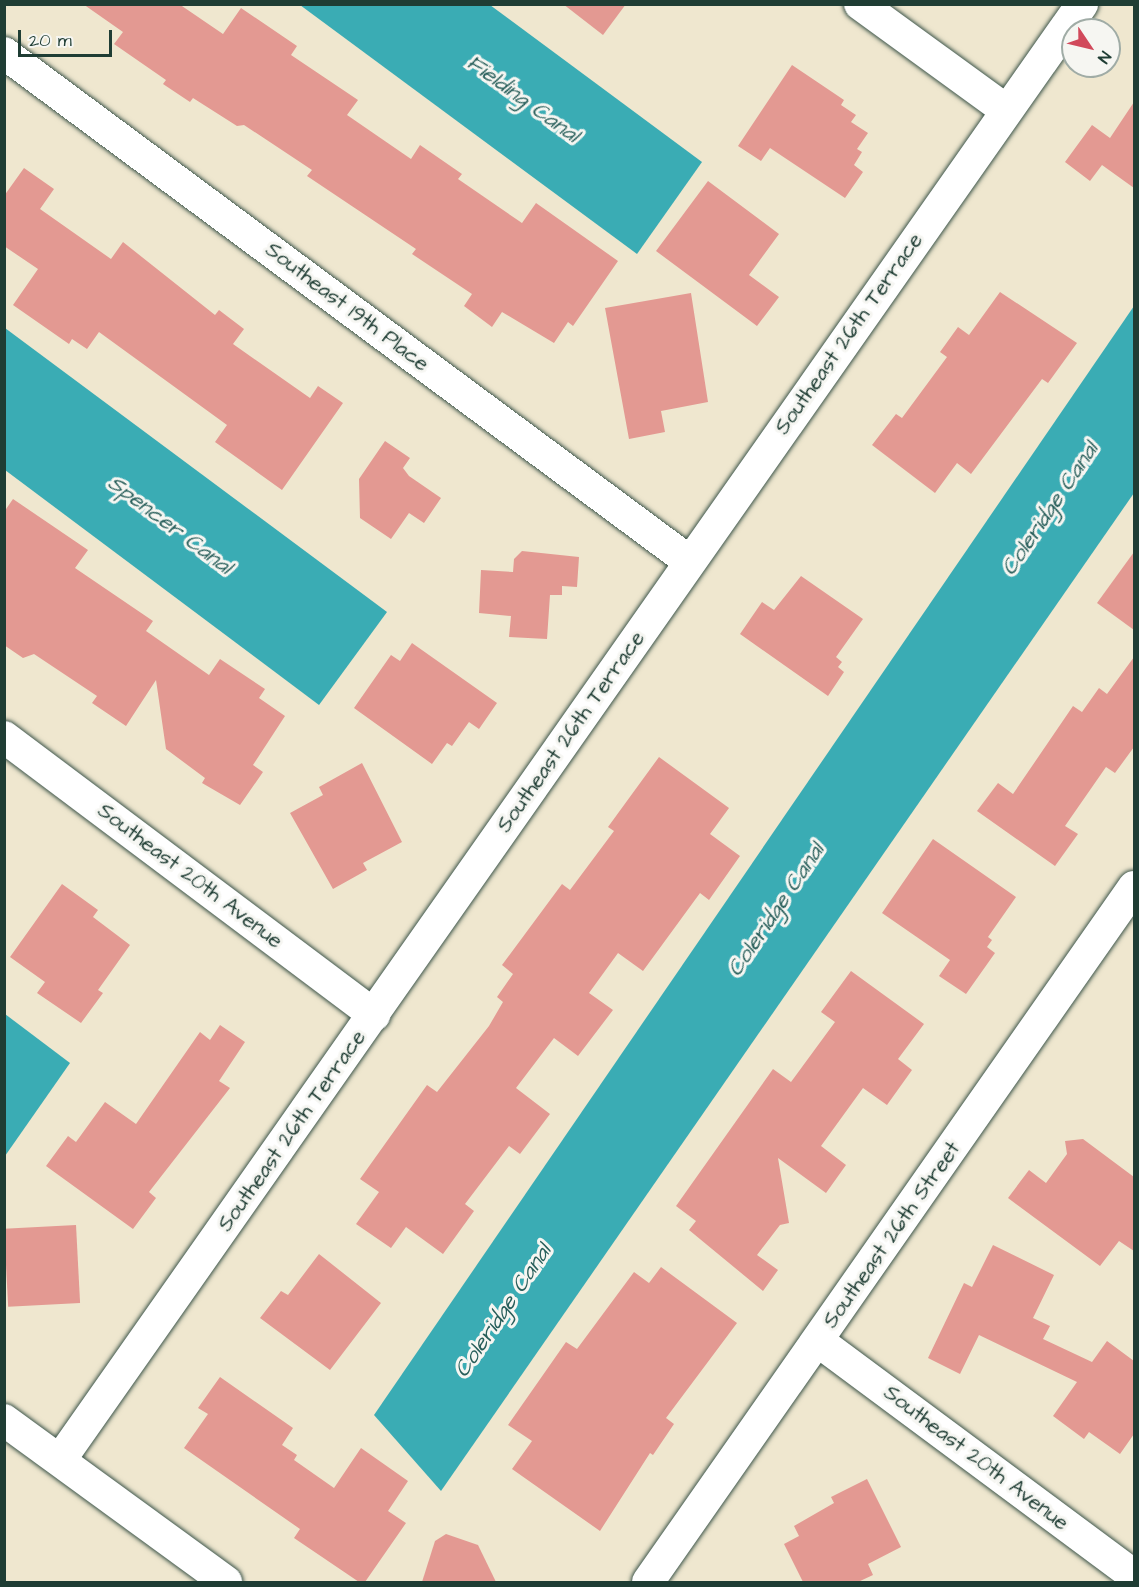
<!DOCTYPE html>
<style>
body{margin:0}
#map{position:relative;width:1139px;height:1587px;overflow:hidden;background:#efe7cf;font-family:"Architects Daughter",sans-serif}
div>[style]{position:absolute}
.water>*{inset:0;background:#3aacb4}
.building>*{inset:0;background:#e39992;transform-origin:0 0}
.roads{filter:drop-shadow(0 0 2px #3e564b) drop-shadow(0 0 2px #3e564b)}
.minor>*{height:32px;margin:-16px;padding:0 16px;transform-origin:16px;border-radius:16px;background:#fff}
span{translate:-50% -50%;white-space:nowrap;text-align:center;line-height:1.15;-webkit-text-stroke:6px #f6f6f2;paint-order:stroke}
.street-label{font-size:21px;color:#1f3d34}
.water-label{font-size:22px;color:#275e5a;font-style:italic}
.frame{position:absolute;inset:0;border:6px solid #1f3d34;pointer-events:none}
.north{position:absolute;left:1061px;top:18px;width:60px;height:60px;box-sizing:border-box;background:#f6f6f2;border:2px solid #a0aca6;border-radius:50%;rotate:125deg;font-size:16px;font-weight:700;line-height:24px;text-align:center;color:#1f3d34}
.north::after{content:'';display:block;margin:auto;width:21px;height:27px;background:#d1495b;clip-path:polygon(50% 0,100% 100%,50% 72%,0 100%)}
.scale{position:absolute;left:18px;top:30px;width:94px;height:27px;box-sizing:border-box;border:3px solid #1f3d34;border-top:0;padding-left:8px;font-size:18px;line-height:21px;white-space:nowrap;color:#1f3d34;-webkit-text-stroke:4px #f6f6f2;paint-order:stroke}
</style>
<div id="map">
<div class="water">
<div style="clip-path:polygon(300px 5px,490px 5px,702px 162px,637px 254px)"></div>
<div style="clip-path:polygon(1134px 306px,1134px 493px,441px 1491px,374px 1415px)"></div>
<div style="clip-path:polygon(5px 328px,387px 612px,319px 705px,5px 470px)"></div>
<div style="clip-path:polygon(5px 1014px,70px 1063px,5px 1156px,4px 1156px)"></div>
</div>
<div class="building">
<div style="clip-path:polygon(83px 4px,179px 4px,223px 34px,241px 8px,297px 46px,291px 55px,358px 100px,347px 115px,411px 159px,420px 145px,462px 174px,458px 179px,522px 223px,536px 203px,618px 261px,573px 326px,568px 322px,554px 343px,502px 312px,492px 327px,464px 306px,472px 294px,412px 254px,416px 249px,307px 176px,312px 170px,244px 125px,237px 126px,193px 98px,190px 102px,163px 84px,166px 80px,114px 44px,123px 32px)"></div>
<div style="clip-path:polygon(563px 4px,626px 4px,603px 35px)"></div>
<div style="clip-path:polygon(792px 65px,844px 100px,841px 105px,856px 115px,851px 122px,868px 133px,857px 149px,862px 152px,854px 165px,863px 172px,845px 198px,770px 148px,761px 161px,738px 146px)"></div>
<div style="clip-path:polygon(1134px 102px,1134px 188px,1102px 165px,1090px 181px,1065px 162px,1092px 125px,1110px 138px)"></div>
<div style="clip-path:polygon(24px 168px,54px 189px,40px 209px,111px 259px,123px 242px,215px 315px,219px 310px,244px 329px,233px 344px,310px 398px,318px 386px,343px 403px,282px 490px,215px 442px,227px 425px,99px 332px,87px 349px,72px 339px,69px 344px,13px 305px,38px 269px,4px 246px,4px 196px)"></div>
<div style="clip-path:polygon(708px 181px,779px 234px,749px 275px,779px 297px,757px 326px,656px 251px)"></div>
<div style="clip-path:polygon(1000px 292px,1077px 343px,1048px 383px,1042px 379px,971px 474px,957px 463px,935px 493px,872px 445px,896px 414px,902px 418px,947px 357px,940px 352px,958px 327px,969px 335px)"></div>
<div style="clip-path:polygon(691px 293px,708px 402px,661px 411px,665px 432px,629px 439px,605px 308px)"></div>
<div style="clip-path:polygon(385px 441px,410px 458px,403px 468px,409px 476px,441px 498px,424px 523px,409px 513px,391px 539px,360px 518px,359px 479px)"></div>
<div style="clip-path:polygon(13px 499px,88px 550px,75px 568px,153px 621px,146px 631px,209px 675px,220px 659px,265px 689px,259px 698px,285px 716px,253px 765px,263px 772px,240px 805px,202px 783px,205px 778px,166px 749px,156px 680px,126px 726px,92px 703px,97px 696px,34px 654px,23px 658px,4px 645px,4px 512px)"></div>
<div style="clip-path:polygon(522px 551px,579px 557px,577px 587px,562px 586px,562px 595px,550px 595px,547px 639px,509px 637px,511px 616px,479px 613px,481px 570px,513px 572px,514px 559px)"></div>
<div style="clip-path:polygon(1134px 552px,1134px 630px,1097px 603px)"></div>
<div style="clip-path:polygon(801px 576px,863px 619px,836px 657px,842px 662px,838px 667px,844px 672px,828px 696px,740px 634px,762px 602px,774px 610px)"></div>
<div style="clip-path:polygon(412px 643px,497px 703px,479px 729px,469px 722px,452px 746px,447px 743px,432px 764px,354px 708px,391px 655px,400px 661px)"></div>
<div style="clip-path:polygon(1134px 657px,1134px 747px,1115px 773px,1106px 767px,1065px 826px,1078px 834px,1055px 866px,977px 811px,998px 783px,1013px 794px,1073px 706px,1082px 712px,1099px 688px,1107px 694px)"></div>
<div style="clip-path:polygon(659px 757px,729px 808px,710px 834px,740px 856px,709px 900px,700px 893px,643px 971px,618px 953px,589px 993px,613px 1010px,578px 1056px,554px 1038px,516px 1088px,550px 1114px,520px 1154px,509px 1146px,465px 1204px,474px 1211px,443px 1254px,406px 1227px,391px 1248px,356px 1224px,379px 1192px,360px 1179px,427px 1085px,437px 1092px,489px 1026px,503px 1002px,497px 997px,513px 974px,502px 965px,562px 884px,570px 890px,614px 831px,608px 827px)"></div>
<div style="clip-path:polygon(362px 763px,402px 842px,363px 863px,367px 870px,333px 889px,290px 813px,323px 795px,319px 787px)"></div>
<div style="clip-path:polygon(933px 839px,1016px 897px,988px 937px,992px 940px,987px 947px,995px 953px,966px 994px,939px 976px,950px 960px,882px 913px)"></div>
<div style="clip-path:polygon(62px 884px,98px 910px,93px 917px,130px 945px,98px 990px,103px 993px,81px 1023px,37px 993px,45px 982px,10px 957px)"></div>
<div style="clip-path:polygon(851px 971px,924px 1024px,898px 1059px,912px 1070px,887px 1105px,863px 1088px,821px 1146px,846px 1165px,826px 1193px,778px 1158px,789px 1223px,780px 1225px,757px 1255px,778px 1270px,763px 1291px,689px 1230px,696px 1221px,676px 1206px,773px 1069px,791px 1082px,835px 1022px,821px 1012px)"></div>
<div style="clip-path:polygon(220px 1025px,245px 1042px,219px 1081px,230px 1088px,149px 1192px,156px 1198px,133px 1229px,46px 1166px,68px 1136px,76px 1142px,105px 1102px,136px 1124px,200px 1032px,210px 1040px)"></div>
<div style="clip-path:polygon(1083px 1139px,1134px 1177px,1134px 1251px,1119px 1241px,1100px 1266px,1008px 1198px,1029px 1170px,1046px 1183px,1067px 1154px,1065px 1141px)"></div>
<div style="left:76px;top:1225px;width:78px;height:72px;rotate:87deg"></div>
<div style="clip-path:polygon(993px 1245px,1054px 1275px,1033px 1318px,1050px 1326px,1043px 1339px,1092px 1362px,1107px 1341px,1134px 1361px,1134px 1434px,1120px 1454px,1089px 1432px,1084px 1439px,1053px 1416px,1077px 1382px,979px 1335px,960px 1374px,928px 1358px,964px 1283px,972px 1287px)"></div>
<div style="clip-path:polygon(319px 1254px,381px 1303px,330px 1370px,260px 1318px,281px 1291px,288px 1295px)"></div>
<div style="clip-path:polygon(661px 1267px,737px 1323px,666px 1418px,674px 1424px,653px 1455px,650px 1453px,600px 1531px,512px 1469px,532px 1441px,508px 1425px,566px 1342px,577px 1349px,634px 1272px,649px 1283px)"></div>
<div style="clip-path:polygon(220px 1377px,293px 1428px,282px 1445px,297px 1455px,294px 1460px,334px 1488px,361px 1448px,408px 1481px,388px 1511px,406px 1523px,365px 1582px,359px 1582px,294px 1538px,300px 1529px,184px 1448px,208px 1414px,198px 1408px)"></div>
<div style="clip-path:polygon(867px 1479px,901px 1547px,868px 1564px,873px 1575px,858px 1582px,803px 1582px,784px 1544px,799px 1536px,794px 1526px,834px 1503px,831px 1497px)"></div>
<div style="clip-path:polygon(446px 1534px,478px 1545px,496px 1582px,422px 1582px,435px 1541px)"></div>
</div>
<div class="roads">
<div class="minor">
<div style="left:860px;top:4px;width:180px;rotate:36deg"></div>
<div style="left:4px;top:53px;width:854px;rotate:36.57deg"></div>
<div style="left:4px;top:737px;width:463px;rotate:36.9deg"></div>
<div style="left:818px;top:1341px;width:394px;rotate:36.6deg"></div>
<div style="left:4px;top:1420px;width:275px;rotate:36.1deg"></div>
<div style="left:60px;top:1460px;width:1779px;rotate:-54.93deg"></div>
<div style="left:648px;top:1582px;width:848px;rotate:-55.04deg"></div>
</div>
</div>
<div class="street-label">
<span style="left:347px;top:307px;rotate:37deg">Southeast 19th Place</span>
<span style="left:849px;top:334px;rotate:-55deg">Southeast 26th Terrace</span>
<span style="left:571px;top:732px;rotate:-55deg">Southeast 26th Terrace</span>
<span style="left:190px;top:876px;rotate:37deg">Southeast 20th Avenue</span>
<span style="left:292px;top:1131px;rotate:-55deg">Southeast 26th Terrace</span>
<span style="left:892px;top:1235px;rotate:-55deg">Southeast 26th Street</span>
<span style="left:976px;top:1458px;rotate:37deg">Southeast 20th Avenue</span>
</div>
<div class="water-label">
<span style="left:523px;top:99px;rotate:36deg">Fielding Canal</span>
<span style="left:1050px;top:509px;rotate:-56deg">Coleridge Canal</span>
<span style="left:170px;top:525px;rotate:37deg">Spencer Canal</span>
<span style="left:776px;top:910px;rotate:-56deg">Coleridge Canal</span>
<span style="left:503px;top:1311px;rotate:-56deg">Coleridge Canal</span>
</div>
<div class="frame"></div>
<div class="north">N</div>
<div class="scale">20 m</div>
</div>
